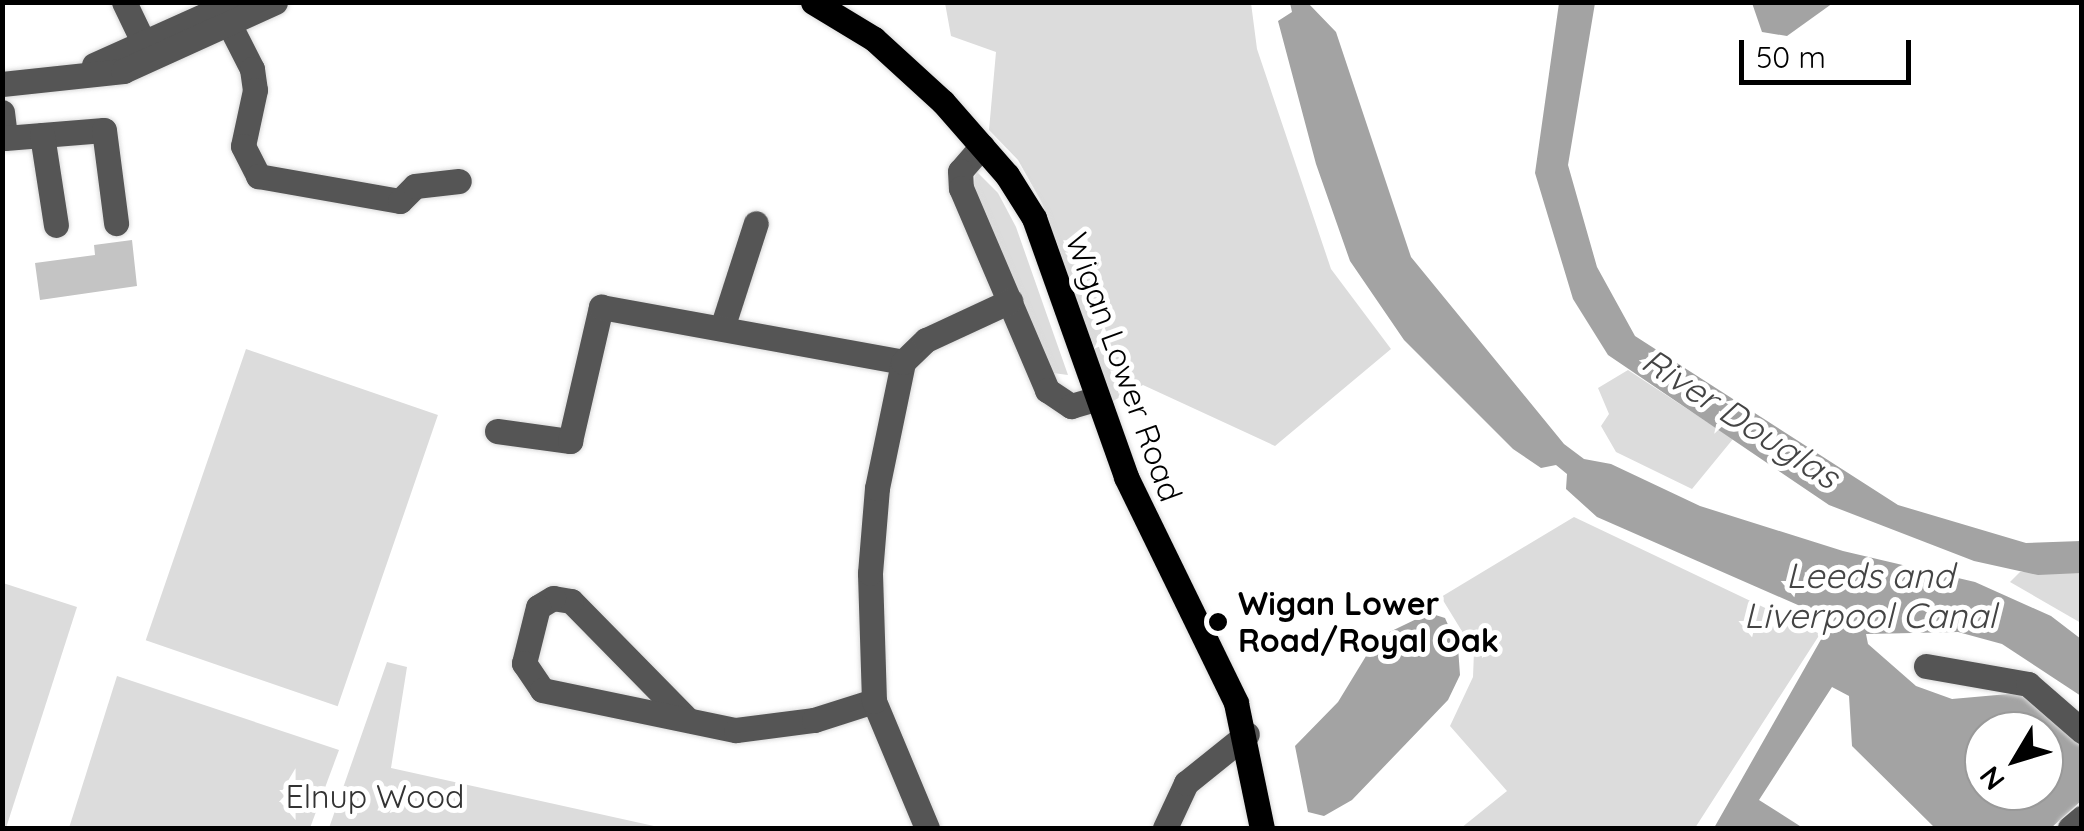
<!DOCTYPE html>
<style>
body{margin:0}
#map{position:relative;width:2084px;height:831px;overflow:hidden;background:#fff;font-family:Quicksand,sans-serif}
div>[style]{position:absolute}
.green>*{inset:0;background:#dcdcdc;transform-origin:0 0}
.water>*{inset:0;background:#a3a3a3}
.building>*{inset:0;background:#c4c4c4}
.roads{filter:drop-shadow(0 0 2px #dbdbdb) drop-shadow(0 0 2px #dbdbdb)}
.minor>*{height:25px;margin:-12.5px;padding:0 12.5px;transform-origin:12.5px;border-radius:12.5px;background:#555}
.major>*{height:25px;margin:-12.5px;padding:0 12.5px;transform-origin:12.5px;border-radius:12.5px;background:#000}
.dots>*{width:28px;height:28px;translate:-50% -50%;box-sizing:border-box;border:5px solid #fff;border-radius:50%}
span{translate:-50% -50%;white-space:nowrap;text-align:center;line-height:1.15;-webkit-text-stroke:10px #fff;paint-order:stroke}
.street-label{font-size:32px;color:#000}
.poi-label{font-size:32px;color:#000;font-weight:700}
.left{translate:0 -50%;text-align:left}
.park-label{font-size:32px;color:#333}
.water-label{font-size:35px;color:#444;font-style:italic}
.frame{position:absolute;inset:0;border:5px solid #000;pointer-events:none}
.north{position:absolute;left:1964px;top:711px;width:100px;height:100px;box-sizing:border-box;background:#fff;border:2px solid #999;border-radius:50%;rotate:232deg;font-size:28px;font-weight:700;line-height:40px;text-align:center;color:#000}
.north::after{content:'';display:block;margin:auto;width:35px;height:45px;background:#000;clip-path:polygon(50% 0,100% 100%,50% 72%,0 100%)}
.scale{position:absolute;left:1739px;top:40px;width:172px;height:45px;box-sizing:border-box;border:5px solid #000;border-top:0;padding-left:12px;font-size:30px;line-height:35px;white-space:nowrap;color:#000;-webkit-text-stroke:8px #fff;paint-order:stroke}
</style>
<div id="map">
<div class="green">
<div style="clip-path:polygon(945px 3px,1251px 3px,1257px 49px,1331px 269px,1391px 349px,1275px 446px,1143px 385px,1111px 402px,1042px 203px,1018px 160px,989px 130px,996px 52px,951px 36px)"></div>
<div style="clip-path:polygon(976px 171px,998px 193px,1016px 227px,1068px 375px,1053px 373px,972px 196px)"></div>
<div style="left:246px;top:349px;width:203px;height:308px;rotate:19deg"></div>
<div style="clip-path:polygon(1628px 370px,1733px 439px,1692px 489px,1616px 452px,1601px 426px,1609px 414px,1598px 388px)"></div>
<div style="clip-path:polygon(1574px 517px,1820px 634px,1695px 828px,1461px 828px,1507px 791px,1450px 726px,1473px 677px,1474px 651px,1441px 597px)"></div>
<div style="clip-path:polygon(2020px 572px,2081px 573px,2081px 623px,2010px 582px)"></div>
<div style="clip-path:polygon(3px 583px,77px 607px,6px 828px,2px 828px)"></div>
<div style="clip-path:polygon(387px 662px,407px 667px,391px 768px,663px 828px,329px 828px)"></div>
<div style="clip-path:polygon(117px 676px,339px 750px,310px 828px,69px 828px)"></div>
</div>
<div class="water">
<div style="clip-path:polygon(evenodd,1290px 3px,1308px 3px,1336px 32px,1411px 257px,1564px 444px,1584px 459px,1611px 464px,1700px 506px,1843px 551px,1975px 582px,2051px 616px,2081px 639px,2081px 696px,2002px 644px,1958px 632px,1866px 634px,1868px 644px,1916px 686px,1952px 699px,2031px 692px,2081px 746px,2081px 801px,2051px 828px,1935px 828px,1852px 746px,1849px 696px,1832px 687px,1759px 800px,1803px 828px,1714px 828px,1832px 620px,1597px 517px,1566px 489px,1567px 474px,1556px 465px,1541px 468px,1513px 449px,1404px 340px,1350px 261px,1316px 164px,1278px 21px,1292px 12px,1290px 3px,1984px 731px,2044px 731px,2044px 791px,1984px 791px,1984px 731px)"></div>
<div style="clip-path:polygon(1559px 3px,1595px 3px,1568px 165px,1597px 267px,1635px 336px,1898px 505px,2026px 543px,2081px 541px,2081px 573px,2038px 575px,1974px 561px,1829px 505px,1608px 355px,1573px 299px,1535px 173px)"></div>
<div style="clip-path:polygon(1752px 3px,1752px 2px,1833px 3px,1787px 36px,1762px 32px)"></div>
<div style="clip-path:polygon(1429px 613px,1445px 618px,1458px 647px,1460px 675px,1448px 700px,1352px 800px,1324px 816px,1308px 812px,1295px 746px,1338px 702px,1377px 638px)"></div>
</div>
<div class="building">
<div style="clip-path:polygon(132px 240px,137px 286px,40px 300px,35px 263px,95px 255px,94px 245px)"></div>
</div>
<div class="roads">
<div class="minor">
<div style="left:124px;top:2px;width:60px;rotate:64.3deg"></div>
<div style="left:222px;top:10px;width:66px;rotate:63deg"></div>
<div style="left:252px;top:69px;width:21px;rotate:82deg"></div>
<div style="left:255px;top:90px;width:57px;rotate:102.1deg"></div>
<div style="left:243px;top:146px;width:34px;rotate:63deg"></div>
<div style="left:258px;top:176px;width:144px;rotate:10deg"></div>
<div style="left:400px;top:201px;width:21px;rotate:-45deg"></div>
<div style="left:415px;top:186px;width:44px;rotate:-6.5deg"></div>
<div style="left:94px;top:65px;width:154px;rotate:-24.2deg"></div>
<div style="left:2px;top:84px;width:122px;rotate:-6.1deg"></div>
<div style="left:123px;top:71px;width:167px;rotate:-24.4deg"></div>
<div style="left:2px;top:112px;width:26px;rotate:83deg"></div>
<div style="left:5px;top:138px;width:99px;rotate:-4.6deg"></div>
<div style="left:104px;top:130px;width:94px;rotate:82.6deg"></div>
<div style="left:42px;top:135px;width:91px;rotate:81.2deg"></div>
<div style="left:982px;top:146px;width:33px;rotate:131deg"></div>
<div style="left:960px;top:171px;width:17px;rotate:87deg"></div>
<div style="left:961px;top:188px;width:220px;rotate:66.9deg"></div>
<div style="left:1047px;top:390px;width:29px;rotate:34deg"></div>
<div style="left:1071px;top:406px;width:26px;rotate:-16deg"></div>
<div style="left:722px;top:328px;width:110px;rotate:-72.1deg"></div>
<div style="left:497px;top:431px;width:74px;rotate:7.8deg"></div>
<div style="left:570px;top:441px;width:138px;rotate:-77deg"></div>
<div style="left:601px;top:307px;width:307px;rotate:10.3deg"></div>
<div style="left:1926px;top:666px;width:104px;rotate:10deg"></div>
<div style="left:2028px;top:684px;width:72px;rotate:41deg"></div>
<div style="left:687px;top:719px;width:165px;rotate:-134.5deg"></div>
<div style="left:571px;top:601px;width:18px;rotate:-171deg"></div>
<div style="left:553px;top:598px;width:17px;rotate:149deg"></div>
<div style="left:538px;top:607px;width:58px;rotate:104deg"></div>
<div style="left:524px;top:663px;width:32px;rotate:56deg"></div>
<div style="left:542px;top:690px;width:198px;rotate:11.7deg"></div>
<div style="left:736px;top:730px;width:79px;rotate:-7.3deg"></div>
<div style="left:814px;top:720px;width:63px;rotate:-17.6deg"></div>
<div style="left:927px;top:828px;width:138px;rotate:-112.7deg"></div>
<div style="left:874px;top:701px;width:128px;rotate:-91.8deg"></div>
<div style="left:870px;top:573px;width:85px;rotate:-85.3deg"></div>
<div style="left:877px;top:488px;width:129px;rotate:-78.3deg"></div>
<div style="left:903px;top:362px;width:32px;rotate:-44deg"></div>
<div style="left:926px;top:340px;width:93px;rotate:-24.9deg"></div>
<div style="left:1165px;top:828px;width:50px;rotate:-65deg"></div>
<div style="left:1186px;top:783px;width:78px;rotate:-38.8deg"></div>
<div style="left:2070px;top:828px;width:16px;rotate:-40deg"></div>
</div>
<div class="major">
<div style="left:813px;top:2px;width:71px;rotate:31.2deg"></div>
<div style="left:874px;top:39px;width:93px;rotate:42.4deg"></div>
<div style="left:943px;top:102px;width:97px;rotate:48.8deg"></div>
<div style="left:1007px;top:175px;width:51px;rotate:57.9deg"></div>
<div style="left:1034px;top:218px;width:275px;rotate:70.4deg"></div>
<div style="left:1126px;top:477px;width:251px;rotate:64deg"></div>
<div style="left:1236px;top:703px;width:128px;rotate:78.3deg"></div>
</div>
</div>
<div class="dots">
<div style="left:1218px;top:622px;background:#000"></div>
</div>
<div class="street-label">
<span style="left:1124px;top:367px;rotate:70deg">Wigan Lower Road</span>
</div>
<div class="poi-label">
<span class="left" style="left:1238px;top:622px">Wigan Lower<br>Road/Royal Oak</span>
</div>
<div class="park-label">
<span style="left:375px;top:796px">Elnup Wood</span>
</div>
<div class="water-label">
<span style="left:1741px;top:418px;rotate:33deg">River Douglas</span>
<span style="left:1870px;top:595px">Leeds and<br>Liverpool Canal</span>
</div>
<div class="frame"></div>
<div class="north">N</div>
<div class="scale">50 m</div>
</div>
